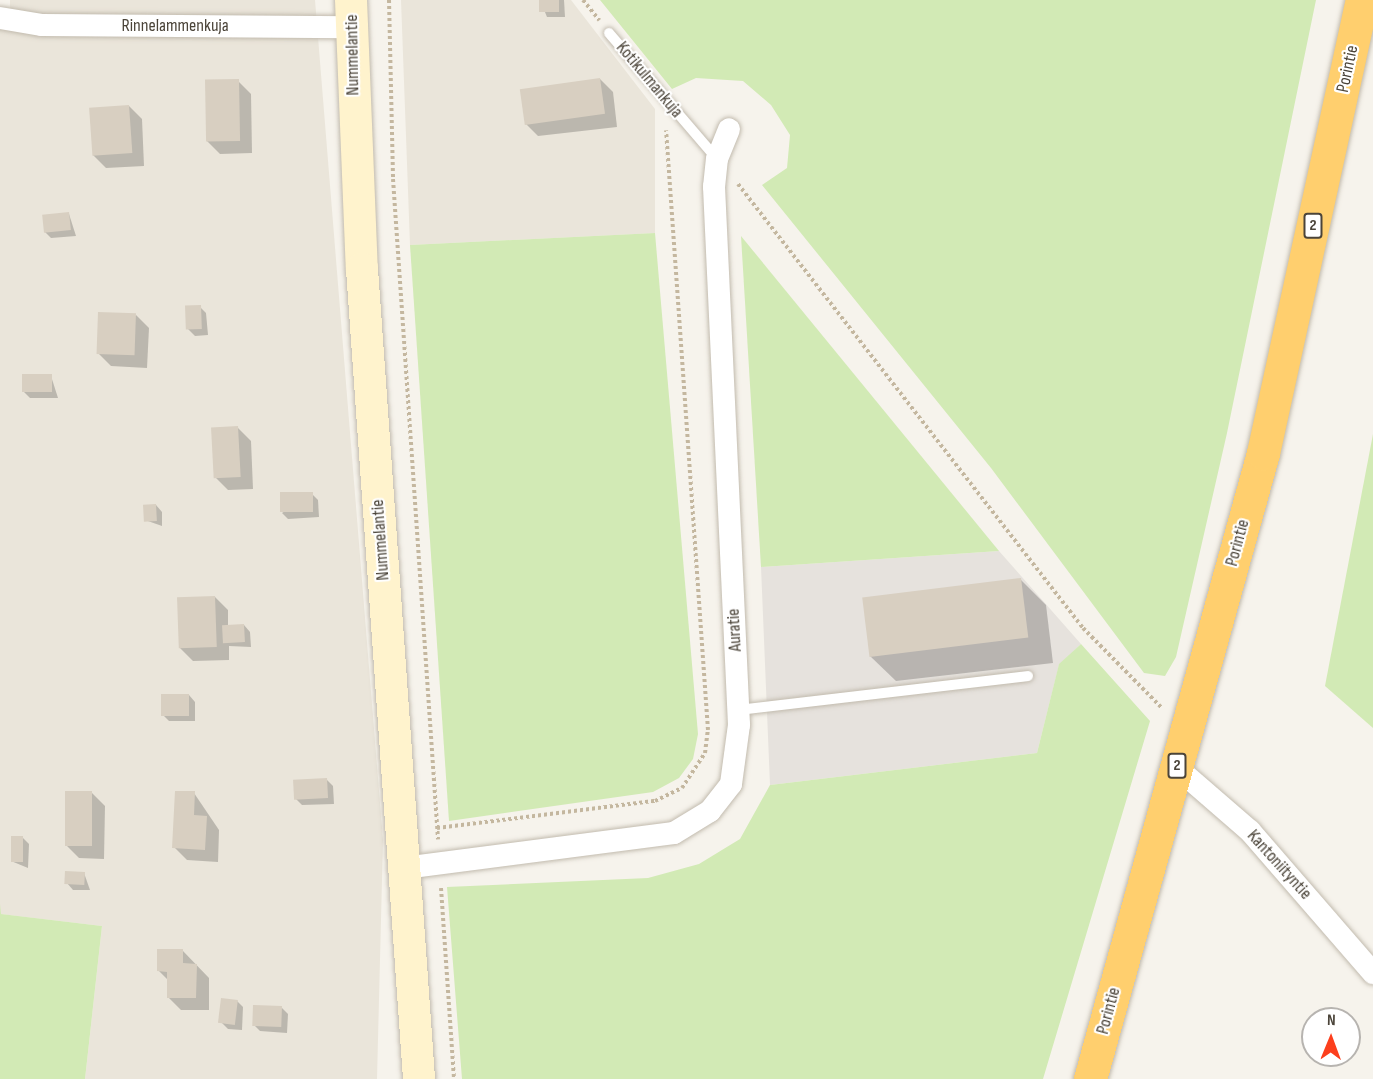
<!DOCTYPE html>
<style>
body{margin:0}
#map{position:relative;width:1373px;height:1079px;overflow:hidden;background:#f6f3ec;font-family:"Sofia Sans Condensed",sans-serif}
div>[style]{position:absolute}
.residential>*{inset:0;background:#eae5da}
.industrial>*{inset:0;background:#e6e2dd}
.green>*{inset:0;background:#d2eab5}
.shadow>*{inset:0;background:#0003}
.building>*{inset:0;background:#d8cfc1;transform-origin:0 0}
.path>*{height:4px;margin-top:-2px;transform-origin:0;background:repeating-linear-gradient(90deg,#c4b79f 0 3px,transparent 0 6px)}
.roads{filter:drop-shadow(0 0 2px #c2bbae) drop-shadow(0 0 2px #c2bbae)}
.lane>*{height:10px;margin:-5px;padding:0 5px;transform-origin:5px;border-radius:5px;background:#fff}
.street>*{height:22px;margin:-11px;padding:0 11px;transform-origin:11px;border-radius:11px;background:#fff}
.secondary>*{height:32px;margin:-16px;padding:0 16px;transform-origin:16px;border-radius:16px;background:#fff3cd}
.highway>*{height:33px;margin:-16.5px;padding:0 16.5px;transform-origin:16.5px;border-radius:16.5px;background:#ffcf6e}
span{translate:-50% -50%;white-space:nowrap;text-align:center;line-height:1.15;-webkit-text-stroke:4.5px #fff;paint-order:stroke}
.shield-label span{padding:2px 4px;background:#fff;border:2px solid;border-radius:4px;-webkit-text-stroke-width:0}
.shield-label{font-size:16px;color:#4b4439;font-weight:700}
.street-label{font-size:18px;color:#4b4439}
.north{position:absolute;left:1301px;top:1007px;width:60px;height:60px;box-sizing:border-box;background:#fff;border:2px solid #b7b4b0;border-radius:50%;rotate:1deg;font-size:16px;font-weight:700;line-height:24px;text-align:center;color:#4b4439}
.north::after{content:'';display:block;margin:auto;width:21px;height:27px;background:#fc3f1d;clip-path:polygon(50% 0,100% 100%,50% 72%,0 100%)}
</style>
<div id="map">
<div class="residential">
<div style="clip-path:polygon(10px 0,315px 0,383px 840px,377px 1079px,85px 1079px,102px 926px,0 914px,0 11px,10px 11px)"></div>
<div style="clip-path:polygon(401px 0,571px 0,655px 109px,655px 233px,410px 245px)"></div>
</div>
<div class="industrial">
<div style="clip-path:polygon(999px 551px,1081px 644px,1059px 665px,1037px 753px,770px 785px,761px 567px)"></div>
</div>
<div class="green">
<div style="clip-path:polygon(600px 0,1316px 0,1227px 433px,1176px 657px,1165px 676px,1144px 673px,991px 468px,762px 185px,787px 168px,790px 135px,771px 105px,743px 81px,696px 78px,672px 89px)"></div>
<div style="clip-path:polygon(655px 233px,698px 734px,693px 759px,679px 778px,653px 792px,449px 821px,410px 245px)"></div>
<div style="clip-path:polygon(741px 236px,999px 551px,761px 567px)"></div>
<div style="clip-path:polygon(1373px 434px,1373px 728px,1325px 686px)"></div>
<div style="clip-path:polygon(1081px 644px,1150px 721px,1043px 1079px,462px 1079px,447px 887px,648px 878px,699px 864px,740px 839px,770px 785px,1037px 753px,1059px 664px)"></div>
<div style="clip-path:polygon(0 904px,1px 914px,102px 926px,85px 1079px,0 1079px)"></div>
</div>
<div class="shadow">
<div style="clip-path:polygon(540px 0,564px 0,565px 17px,547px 17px)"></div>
<div style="clip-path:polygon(600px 79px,613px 92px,617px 127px,538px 136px,525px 123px)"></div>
<div style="clip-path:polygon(238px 81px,251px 94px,252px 153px,220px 154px,207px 141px)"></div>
<div style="clip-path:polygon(129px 106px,142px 119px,144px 166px,106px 168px,93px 155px)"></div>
<div style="clip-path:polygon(69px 214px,76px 236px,51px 238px,45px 232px)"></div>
<div style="clip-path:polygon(200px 307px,206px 313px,208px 335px,195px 336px,188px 329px)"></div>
<div style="clip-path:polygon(136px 315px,149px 328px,147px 368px,111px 366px,98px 353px)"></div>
<div style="clip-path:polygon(51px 376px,58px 398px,30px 398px,24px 392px)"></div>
<div style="clip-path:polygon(238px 428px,251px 441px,253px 489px,228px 490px,215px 477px)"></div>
<div style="clip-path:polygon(312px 494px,318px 500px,319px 517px,288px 519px,282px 513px)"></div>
<div style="clip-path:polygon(156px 505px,162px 512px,162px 526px,145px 520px)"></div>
<div style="clip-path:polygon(1020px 579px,1046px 605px,1053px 663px,896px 681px,870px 656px)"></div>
<div style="clip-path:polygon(215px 597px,228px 610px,228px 626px,244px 625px,250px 632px,251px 647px,229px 646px,229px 660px,193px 661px,180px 648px)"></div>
<div style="clip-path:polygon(189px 695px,195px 702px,195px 721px,169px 721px,163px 715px)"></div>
<div style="clip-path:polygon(327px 780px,333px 786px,334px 804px,302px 805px,296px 799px)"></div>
<div style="clip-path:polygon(92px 793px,105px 806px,104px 859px,79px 858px,66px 845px)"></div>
<div style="clip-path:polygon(194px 793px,219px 830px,218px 862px,187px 860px,174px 847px)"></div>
<div style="clip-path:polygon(23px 838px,29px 844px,28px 868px,11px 861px)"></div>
<div style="clip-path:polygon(84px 873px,90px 890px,73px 890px,67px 883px)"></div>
<div style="clip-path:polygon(183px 951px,209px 978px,209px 1010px,181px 1010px,168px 997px,169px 981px,159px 971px)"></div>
<div style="clip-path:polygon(237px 1001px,243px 1007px,242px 1030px,228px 1029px,221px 1022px)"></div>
<div style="clip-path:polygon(282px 1008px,288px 1014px,287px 1033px,260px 1031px,254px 1025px)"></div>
</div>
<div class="building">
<div style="left:539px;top:0;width:20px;height:12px"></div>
<div style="left:600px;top:78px;width:36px;height:81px;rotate:82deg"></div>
<div style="left:239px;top:79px;width:62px;height:34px;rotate:89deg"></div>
<div style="left:129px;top:105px;width:48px;height:40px;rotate:86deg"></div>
<div style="left:69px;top:212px;width:18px;height:27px;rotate:84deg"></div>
<div style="left:201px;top:305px;width:24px;height:16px;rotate:88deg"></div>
<div style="left:98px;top:312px;width:38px;height:42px;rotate:2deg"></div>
<div style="left:52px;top:374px;width:18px;height:30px;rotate:90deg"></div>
<div style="left:238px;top:426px;width:51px;height:27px;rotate:87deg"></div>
<div style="left:313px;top:492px;width:20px;height:33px;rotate:90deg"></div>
<div style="left:156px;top:504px;width:17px;height:13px;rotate:87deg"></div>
<div style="left:1021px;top:578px;width:60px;height:160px;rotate:83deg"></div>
<div style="left:215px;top:596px;width:51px;height:38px;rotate:88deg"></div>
<div style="left:244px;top:624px;width:18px;height:22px;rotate:87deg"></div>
<div style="left:161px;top:694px;width:28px;height:22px"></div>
<div style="left:327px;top:778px;width:20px;height:34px;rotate:87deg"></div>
<div style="left:65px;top:791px;width:27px;height:55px"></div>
<div style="clip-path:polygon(175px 791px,195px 791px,194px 815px,207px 816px,205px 850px,172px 848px)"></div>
<div style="left:11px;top:836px;width:12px;height:26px"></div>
<div style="left:65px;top:871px;width:20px;height:13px;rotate:3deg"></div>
<div style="clip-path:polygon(157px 949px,183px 949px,183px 963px,197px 964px,196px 998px,167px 998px,167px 972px,157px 971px)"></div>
<div style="left:221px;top:998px;width:17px;height:25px;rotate:7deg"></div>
<div style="left:253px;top:1005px;width:29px;height:21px;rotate:2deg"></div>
</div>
<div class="path">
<div style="left:389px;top:0;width:179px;rotate:88.7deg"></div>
<div style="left:393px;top:179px;width:662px;rotate:86.1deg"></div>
<div style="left:583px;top:0;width:26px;rotate:51deg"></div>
<div style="left:738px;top:184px;width:562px;rotate:52.15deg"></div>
<div style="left:1083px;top:628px;width:114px;rotate:45.4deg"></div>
<div style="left:437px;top:828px;width:220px;rotate:-7.1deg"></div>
<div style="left:655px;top:801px;width:30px;rotate:-26deg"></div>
<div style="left:682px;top:788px;width:42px;rotate:-56.7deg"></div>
<div style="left:705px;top:753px;width:23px;rotate:-83deg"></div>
<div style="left:708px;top:730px;width:601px;rotate:-94deg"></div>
<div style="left:441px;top:888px;width:191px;rotate:86.1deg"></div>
</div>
<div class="roads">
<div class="lane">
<div style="left:609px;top:33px;width:166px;rotate:49.4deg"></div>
<div style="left:739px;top:710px;width:291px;rotate:-6.7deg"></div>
</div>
<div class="street">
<div style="left:0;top:18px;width:43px;rotate:9.5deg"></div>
<div style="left:42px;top:25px;width:309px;rotate:0.4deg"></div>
<div style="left:1176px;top:767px;width:98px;rotate:40.9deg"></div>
<div style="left:1250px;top:831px;width:188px;rotate:49.1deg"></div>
<div style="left:404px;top:868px;width:272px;rotate:-7.4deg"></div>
<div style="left:674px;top:833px;width:42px;rotate:-31.4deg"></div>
<div style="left:710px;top:811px;width:34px;rotate:-52deg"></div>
<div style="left:731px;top:784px;width:60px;rotate:-82.3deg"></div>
<div style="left:739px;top:725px;width:539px;rotate:-92.66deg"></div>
<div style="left:714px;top:187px;width:28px;rotate:-84deg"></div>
<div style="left:717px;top:159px;width:32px;rotate:-68deg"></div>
</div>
<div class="secondary">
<div style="left:351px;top:0;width:269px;rotate:87.7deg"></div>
<div style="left:362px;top:269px;width:812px;rotate:85.97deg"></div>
</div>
<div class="highway">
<div style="left:1090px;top:1079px;width:649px;rotate:-74.55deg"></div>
<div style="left:1263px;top:453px;width:464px;rotate:-77.7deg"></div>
</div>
</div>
<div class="shield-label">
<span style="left:1313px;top:226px">2</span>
<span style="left:1177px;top:766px">2</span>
</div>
<div class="street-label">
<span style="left:175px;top:26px">Rinnelammenkuja</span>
<span style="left:353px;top:55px;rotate:-91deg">Nummelantie</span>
<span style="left:1348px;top:69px;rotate:-78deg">Porintie</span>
<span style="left:649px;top:80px;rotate:50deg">Kotikulmankuja</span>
<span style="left:381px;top:540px;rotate:-94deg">Nummelantie</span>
<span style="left:1238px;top:543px;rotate:-75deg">Porintie</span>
<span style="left:735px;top:630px;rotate:-93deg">Auratie</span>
<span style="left:1279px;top:865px;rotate:48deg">Kantoniityntie</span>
<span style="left:1109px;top:1011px;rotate:-75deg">Porintie</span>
</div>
<div class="north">N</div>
</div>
